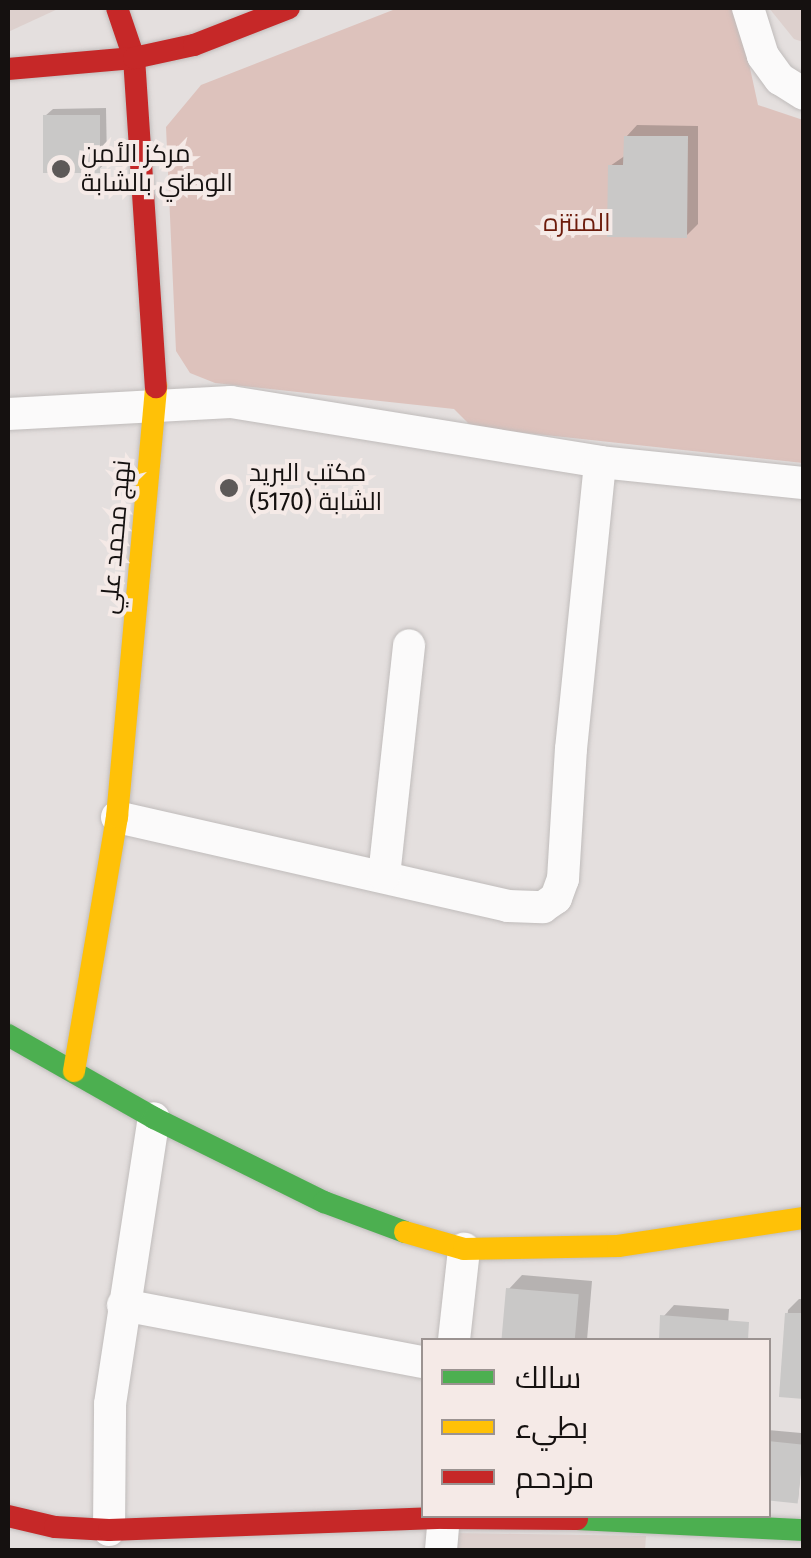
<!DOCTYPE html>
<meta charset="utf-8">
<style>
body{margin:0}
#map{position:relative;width:811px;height:1558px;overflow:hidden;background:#e4dfde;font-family:"Fira Sans",Cairo,sans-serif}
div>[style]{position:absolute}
.built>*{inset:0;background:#ddd0cd}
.green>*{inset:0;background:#ddc2bc}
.shadow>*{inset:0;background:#0003;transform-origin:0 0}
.building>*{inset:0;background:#c9c8c7;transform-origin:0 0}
.roads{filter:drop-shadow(0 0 2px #c0bcbb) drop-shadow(0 0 2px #c0bcbb)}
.street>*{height:32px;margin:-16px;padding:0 16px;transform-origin:16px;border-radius:16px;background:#fbfafa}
.fast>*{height:22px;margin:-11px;padding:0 11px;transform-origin:11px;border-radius:11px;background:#4caf50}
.slow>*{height:22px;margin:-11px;padding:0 11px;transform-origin:11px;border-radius:11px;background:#ffc107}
.jam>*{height:22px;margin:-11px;padding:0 11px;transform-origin:11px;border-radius:11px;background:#c62828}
.dots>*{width:28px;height:28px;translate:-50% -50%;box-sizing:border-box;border:5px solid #f5eae7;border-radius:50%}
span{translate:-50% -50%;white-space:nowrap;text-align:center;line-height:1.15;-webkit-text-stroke:8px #f5eae7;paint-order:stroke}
.poi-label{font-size:25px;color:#151110}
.left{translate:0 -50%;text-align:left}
.park-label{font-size:25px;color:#6c1b0b}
.street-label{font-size:25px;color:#151110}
.frame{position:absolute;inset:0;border:10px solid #151110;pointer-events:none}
.legend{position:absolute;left:421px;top:1338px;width:350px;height:180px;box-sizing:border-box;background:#f5eae7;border:2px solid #9b9391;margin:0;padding:12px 18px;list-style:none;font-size:30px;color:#151110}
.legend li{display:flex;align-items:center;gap:20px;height:50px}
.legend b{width:50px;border:2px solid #9b9391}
</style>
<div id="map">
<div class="built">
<div style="clip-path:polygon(8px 8px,60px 8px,8px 32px)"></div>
<div style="clip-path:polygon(769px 8px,803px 8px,803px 42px,794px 39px)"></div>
<div style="clip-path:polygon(453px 1533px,646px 1536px,645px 1550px,452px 1550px)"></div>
</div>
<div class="green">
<div style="clip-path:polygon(398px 8px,737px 8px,758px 105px,803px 120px,803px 463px,472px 427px,454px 409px,215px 383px,190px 373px,176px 351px,166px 127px,201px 85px)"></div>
</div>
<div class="shadow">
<div style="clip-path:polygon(106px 108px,107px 162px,99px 169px,45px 116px,53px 109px)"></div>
<div style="clip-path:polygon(637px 125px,698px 126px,698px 224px,686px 236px,610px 166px,626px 155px,626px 137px)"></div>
<div style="clip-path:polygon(522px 1275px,592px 1281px,587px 1340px,503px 1340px,508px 1290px)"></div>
<div style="clip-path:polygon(799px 1299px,804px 1299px,804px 1397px,781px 1395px,788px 1310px)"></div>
<div style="clip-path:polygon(674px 1305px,729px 1309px,727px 1340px,661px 1340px,663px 1317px)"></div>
<div style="left:768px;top:1430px;width:36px;height:67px;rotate:5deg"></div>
</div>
<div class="building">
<div style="left:43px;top:115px;width:57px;height:58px"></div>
<div style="clip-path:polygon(624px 136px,688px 136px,687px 238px,607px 237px,608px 165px,623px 165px)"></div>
<div style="left:506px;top:1288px;width:73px;height:52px;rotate:5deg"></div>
<div style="clip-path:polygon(785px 1313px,804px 1313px,804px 1399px,779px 1397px)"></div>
<div style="clip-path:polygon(660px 1315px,749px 1322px,748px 1340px,659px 1340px)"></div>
<div style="left:768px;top:1441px;width:36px;height:59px;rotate:6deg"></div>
</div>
<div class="roads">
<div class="street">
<div style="left:748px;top:8px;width:50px;rotate:72.6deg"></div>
<div style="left:763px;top:56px;width:29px;rotate:54deg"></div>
<div style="left:780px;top:79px;width:28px;rotate:32deg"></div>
<div style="left:8px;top:414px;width:223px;rotate:-3.1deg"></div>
<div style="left:231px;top:402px;width:374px;rotate:9.2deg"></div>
<div style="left:600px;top:462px;width:205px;rotate:5.9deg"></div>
<div style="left:117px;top:817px;width:401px;rotate:12.8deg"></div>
<div style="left:508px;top:906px;width:35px;rotate:2deg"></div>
<div style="left:543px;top:907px;width:16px;rotate:-35deg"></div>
<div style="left:556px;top:898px;width:20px;rotate:-70deg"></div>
<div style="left:563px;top:879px;width:130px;rotate:-86.5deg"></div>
<div style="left:571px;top:749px;width:288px;rotate:-84.2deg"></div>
<div style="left:384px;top:876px;width:232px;rotate:-83.8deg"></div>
<div style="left:123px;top:1305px;width:305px;rotate:10.8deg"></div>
<div style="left:454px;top:1340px;width:92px;rotate:-83.7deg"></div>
<div style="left:109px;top:1530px;width:126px;rotate:-89.5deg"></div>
<div style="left:110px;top:1404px;width:289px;rotate:-81.3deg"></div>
<div style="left:441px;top:1550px;width:34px;rotate:-85deg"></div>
</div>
<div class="fast">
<div style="left:8px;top:1035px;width:168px;rotate:29.6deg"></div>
<div style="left:154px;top:1118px;width:190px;rotate:26.3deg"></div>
<div style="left:324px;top:1202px;width:86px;rotate:20.3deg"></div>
<div style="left:577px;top:1519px;width:227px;rotate:2.8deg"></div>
</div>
<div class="slow">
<div style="left:74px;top:1071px;width:258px;rotate:-80.4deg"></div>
<div style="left:117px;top:817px;width:432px;rotate:-84.8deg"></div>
<div style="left:405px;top:1232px;width:61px;rotate:16.1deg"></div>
<div style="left:464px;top:1249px;width:154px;rotate:-1.1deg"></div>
<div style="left:618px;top:1246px;width:188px;rotate:-8.6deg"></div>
</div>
<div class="jam">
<div style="left:117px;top:8px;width:53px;rotate:71.2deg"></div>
<div style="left:134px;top:58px;width:330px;rotate:86.2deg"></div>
<div style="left:8px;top:69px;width:126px;rotate:-5deg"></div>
<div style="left:134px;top:58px;width:61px;rotate:-12.2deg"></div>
<div style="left:194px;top:45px;width:102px;rotate:-21.3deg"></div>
<div style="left:8px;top:1516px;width:48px;rotate:13.2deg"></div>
<div style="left:55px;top:1527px;width:54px;rotate:3.2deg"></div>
<div style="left:109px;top:1530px;width:335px;rotate:-2.1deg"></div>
<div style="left:444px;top:1518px;width:133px;rotate:0.4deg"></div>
</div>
</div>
<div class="dots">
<div style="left:61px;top:169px;background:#5d5958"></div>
<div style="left:229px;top:488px;background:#5d5958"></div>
</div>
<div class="poi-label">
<span class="left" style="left:81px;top:169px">مركز الأمن<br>الوطني بالشابة</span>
<span class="left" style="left:249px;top:488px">مكتب البريد<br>الشابة (5170)</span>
</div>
<div class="park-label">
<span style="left:577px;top:223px">المنتزه</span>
</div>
<div class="street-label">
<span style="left:116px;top:537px;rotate:-85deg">نهج محمد علي</span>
</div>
<div class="frame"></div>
<ul class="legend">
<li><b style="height:12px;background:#4caf50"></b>سالك</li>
<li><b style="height:12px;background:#ffc107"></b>بطيء</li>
<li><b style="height:12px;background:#c62828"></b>مزدحم</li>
</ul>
</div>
